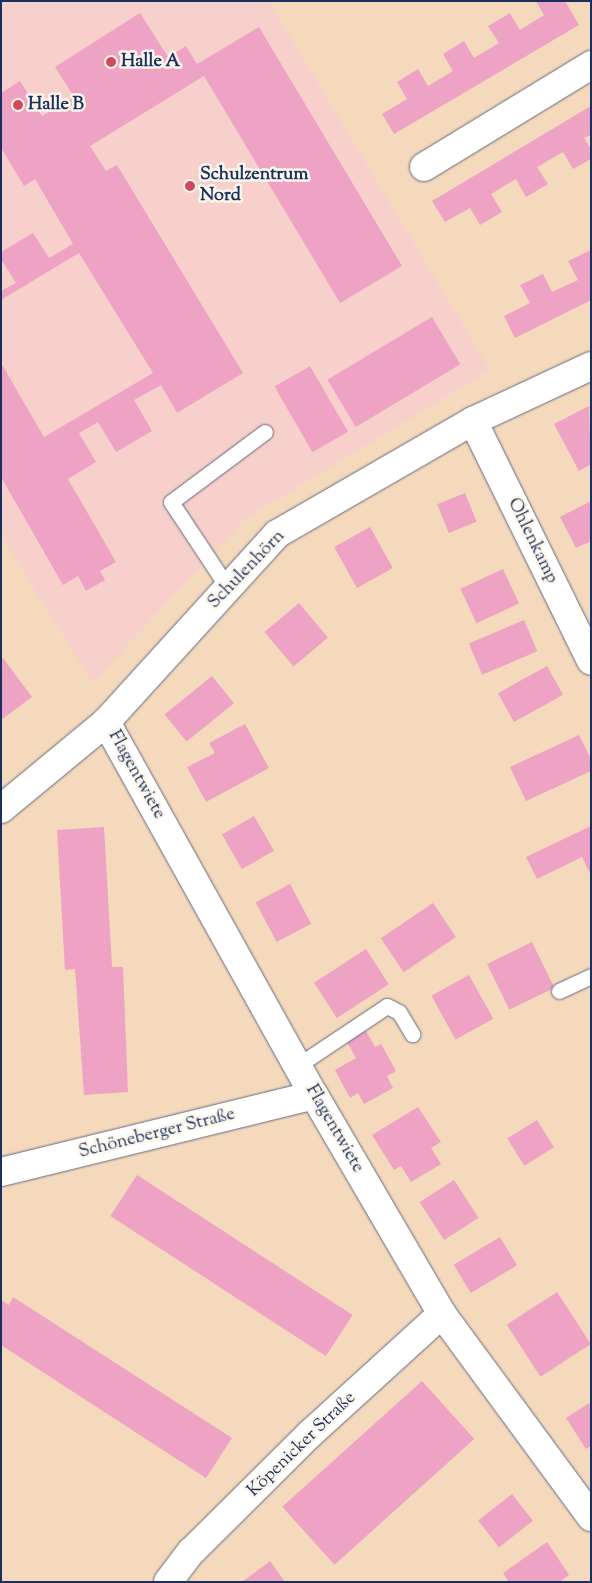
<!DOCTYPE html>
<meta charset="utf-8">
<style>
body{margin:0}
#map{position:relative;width:592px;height:1583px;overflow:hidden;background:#f4d9bc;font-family:"Sorts Mill Goudy",serif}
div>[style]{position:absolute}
.built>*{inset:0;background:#f7d0cc}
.building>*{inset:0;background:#eea2c4;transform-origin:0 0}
.roads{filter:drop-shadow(0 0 1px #676a7f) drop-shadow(0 0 1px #676a7f)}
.service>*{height:15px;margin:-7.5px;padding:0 7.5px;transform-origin:7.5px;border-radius:7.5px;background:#fff}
.minor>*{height:28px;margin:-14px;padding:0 14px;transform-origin:14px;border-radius:14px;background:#fff}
.dots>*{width:14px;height:14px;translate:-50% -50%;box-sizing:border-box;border:2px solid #fbf7ec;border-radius:50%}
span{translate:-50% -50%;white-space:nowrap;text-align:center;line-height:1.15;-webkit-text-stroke:5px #fbf7ec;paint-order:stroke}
.poi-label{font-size:18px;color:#1b2f5e;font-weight:700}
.left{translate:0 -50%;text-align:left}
.street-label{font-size:18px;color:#1b2f5e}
.frame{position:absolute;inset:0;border:2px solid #1b2f5e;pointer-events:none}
</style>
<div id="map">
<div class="built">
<div style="clip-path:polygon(1px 1px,269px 1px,490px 370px,245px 519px,92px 683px,1px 535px)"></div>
</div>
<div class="building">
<div style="clip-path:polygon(536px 1px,565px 1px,579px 25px,394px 134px,382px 114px,407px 99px,397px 82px,418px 69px,428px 86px,453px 71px,443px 54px,464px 41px,474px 58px,499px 43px,488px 26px,510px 13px,520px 30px,544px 15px)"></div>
<div style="clip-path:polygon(140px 13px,168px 57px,186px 46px,197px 64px,259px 27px,402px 266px,340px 303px,204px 76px,90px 146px,106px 171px,117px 165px,243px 373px,177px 413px,161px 385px,134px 400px,152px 431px,116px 452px,98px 422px,79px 433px,96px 462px,68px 479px,116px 562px,100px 571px,105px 580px,86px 591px,78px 576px,63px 585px,1px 477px,1px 363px,44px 437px,153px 373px,79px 253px,1px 300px,1px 291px,16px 283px,1px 259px,1px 252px,33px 233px,49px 258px,73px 244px,35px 179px,24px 186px,1px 148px,1px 93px,20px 81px,42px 116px,74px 97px,55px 67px)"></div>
<div style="clip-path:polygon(591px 106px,591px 135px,584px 138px,591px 149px,591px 159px,573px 169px,563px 152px,537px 167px,548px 184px,526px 197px,516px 179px,491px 194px,502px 212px,480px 225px,470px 208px,445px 222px,432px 201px)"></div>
<div style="clip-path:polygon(591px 250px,591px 300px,515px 338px,504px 316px,530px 303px,520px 285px,543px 274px,552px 292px,578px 280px,568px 261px)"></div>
<div style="left:432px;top:317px;width:55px;height:122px;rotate:59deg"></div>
<div style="left:310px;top:366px;width:76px;height:41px;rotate:60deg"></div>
<div style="clip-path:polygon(589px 406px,591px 464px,579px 471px,554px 424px)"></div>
<div style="left:465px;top:493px;width:31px;height:30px;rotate:68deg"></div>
<div style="clip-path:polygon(591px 501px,591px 541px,576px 548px,560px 517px)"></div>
<div style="left:370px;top:527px;width:47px;height:41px;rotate:61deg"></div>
<div style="left:503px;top:569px;width:38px;height:47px;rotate:65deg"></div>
<div style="left:299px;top:603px;width:45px;height:45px;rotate:50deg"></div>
<div style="left:524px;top:620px;width:34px;height:60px;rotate:67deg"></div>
<div style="clip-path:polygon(3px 658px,32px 697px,1px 720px,1px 660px)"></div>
<div style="left:547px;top:666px;width:33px;height:56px;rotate:61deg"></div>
<div style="left:212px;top:676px;width:35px;height:61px;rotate:51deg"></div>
<div style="clip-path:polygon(245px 724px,269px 768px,206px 802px,187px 767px,215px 753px,209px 743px)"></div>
<div style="clip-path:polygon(579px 735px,591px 759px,591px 771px,526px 801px,510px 767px)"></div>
<div style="left:254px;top:816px;width:40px;height:37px;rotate:60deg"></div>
<div style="clip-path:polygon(591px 826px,591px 876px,582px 857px,537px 879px,526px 857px)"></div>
<div style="clip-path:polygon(104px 827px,112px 967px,123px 967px,128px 1092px,84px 1095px,75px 969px,65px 970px,57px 830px)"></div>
<div style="left:290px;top:884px;width:45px;height:39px;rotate:62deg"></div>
<div style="left:433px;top:903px;width:41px;height:63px;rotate:56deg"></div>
<div style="left:532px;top:942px;width:51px;height:50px;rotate:64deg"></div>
<div style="left:366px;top:949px;width:42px;height:62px;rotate:57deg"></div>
<div style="left:469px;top:975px;width:50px;height:43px;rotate:61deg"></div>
<div style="clip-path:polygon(366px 1031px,375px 1047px,381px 1044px,396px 1071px,387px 1076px,393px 1088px,364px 1104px,358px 1093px,350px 1098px,335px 1070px,356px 1058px,347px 1042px)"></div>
<div style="clip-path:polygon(418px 1107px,441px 1142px,431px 1148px,441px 1164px,411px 1182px,401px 1166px,394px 1170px,372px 1135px)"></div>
<div style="left:537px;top:1120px;width:32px;height:35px;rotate:58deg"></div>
<div style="left:137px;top:1175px;width:257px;height:49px;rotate:33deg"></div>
<div style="left:454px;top:1180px;width:45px;height:41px;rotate:57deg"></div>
<div style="left:500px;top:1237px;width:33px;height:54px;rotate:59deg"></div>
<div style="left:557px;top:1292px;width:62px;height:60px;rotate:57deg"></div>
<div style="clip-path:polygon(13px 1297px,232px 1438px,206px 1478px,1px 1345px,1px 1300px,9px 1305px)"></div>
<div style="left:422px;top:1381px;width:78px;height:188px;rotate:48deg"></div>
<div style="clip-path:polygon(591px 1402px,591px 1446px,586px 1449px,566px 1418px)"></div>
<div style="left:512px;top:1494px;width:34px;height:43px;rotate:52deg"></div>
<div style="clip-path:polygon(547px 1542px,569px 1575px,559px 1582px,509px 1582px,503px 1573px)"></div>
<div style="clip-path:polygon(270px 1561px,285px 1582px,242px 1582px)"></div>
</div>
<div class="roads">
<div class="service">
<div style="left:228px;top:588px;width:103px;rotate:-123.5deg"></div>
<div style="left:171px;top:502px;width:117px;rotate:-36.7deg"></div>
<div style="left:559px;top:991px;width:35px;rotate:-25deg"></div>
<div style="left:297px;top:1066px;width:108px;rotate:-33.7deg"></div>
<div style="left:387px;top:1006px;width:13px;rotate:27deg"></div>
<div style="left:399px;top:1012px;width:26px;rotate:59deg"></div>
</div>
<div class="minor">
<div style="left:424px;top:167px;width:196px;rotate:-31.4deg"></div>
<div style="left:473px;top:421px;width:267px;rotate:63.8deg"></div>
<div style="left:106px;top:722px;width:427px;rotate:60.9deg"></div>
<div style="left:314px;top:1095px;width:254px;rotate:59.7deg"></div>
<div style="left:442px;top:1314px;width:252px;rotate:53.7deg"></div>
<div style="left:1px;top:809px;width:136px;rotate:-39.6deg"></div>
<div style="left:106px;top:722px;width:254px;rotate:-47.7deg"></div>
<div style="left:277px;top:534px;width:226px;rotate:-30deg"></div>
<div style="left:473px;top:421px;width:130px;rotate:-25deg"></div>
<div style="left:1px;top:1172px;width:322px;rotate:-13.8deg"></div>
<div style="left:168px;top:1582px;width:38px;rotate:-53deg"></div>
<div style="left:191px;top:1552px;width:169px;rotate:-44.8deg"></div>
<div style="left:311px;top:1433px;width:177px;rotate:-42.3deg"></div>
</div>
</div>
<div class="dots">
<div style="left:111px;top:62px;background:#d1495b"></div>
<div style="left:18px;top:105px;background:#d1495b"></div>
<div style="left:190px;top:186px;background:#d1495b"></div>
</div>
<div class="poi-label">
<span class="left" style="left:121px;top:62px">Halle A</span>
<span class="left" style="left:28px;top:105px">Halle B</span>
<span class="left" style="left:200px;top:186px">Schulzentrum<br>Nord</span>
</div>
<div class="street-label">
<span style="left:532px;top:541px;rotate:64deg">Ohlenkamp</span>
<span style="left:247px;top:570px;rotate:-46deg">Schulenhörn</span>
<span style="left:136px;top:775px;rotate:61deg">Flagentwiete</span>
<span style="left:334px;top:1129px;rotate:60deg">Flagentwiete</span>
<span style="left:157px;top:1134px;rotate:-14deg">Schöneberger Straße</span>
<span style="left:302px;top:1445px;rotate:-44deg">Köpenicker Straße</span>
</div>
<div class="frame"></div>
</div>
